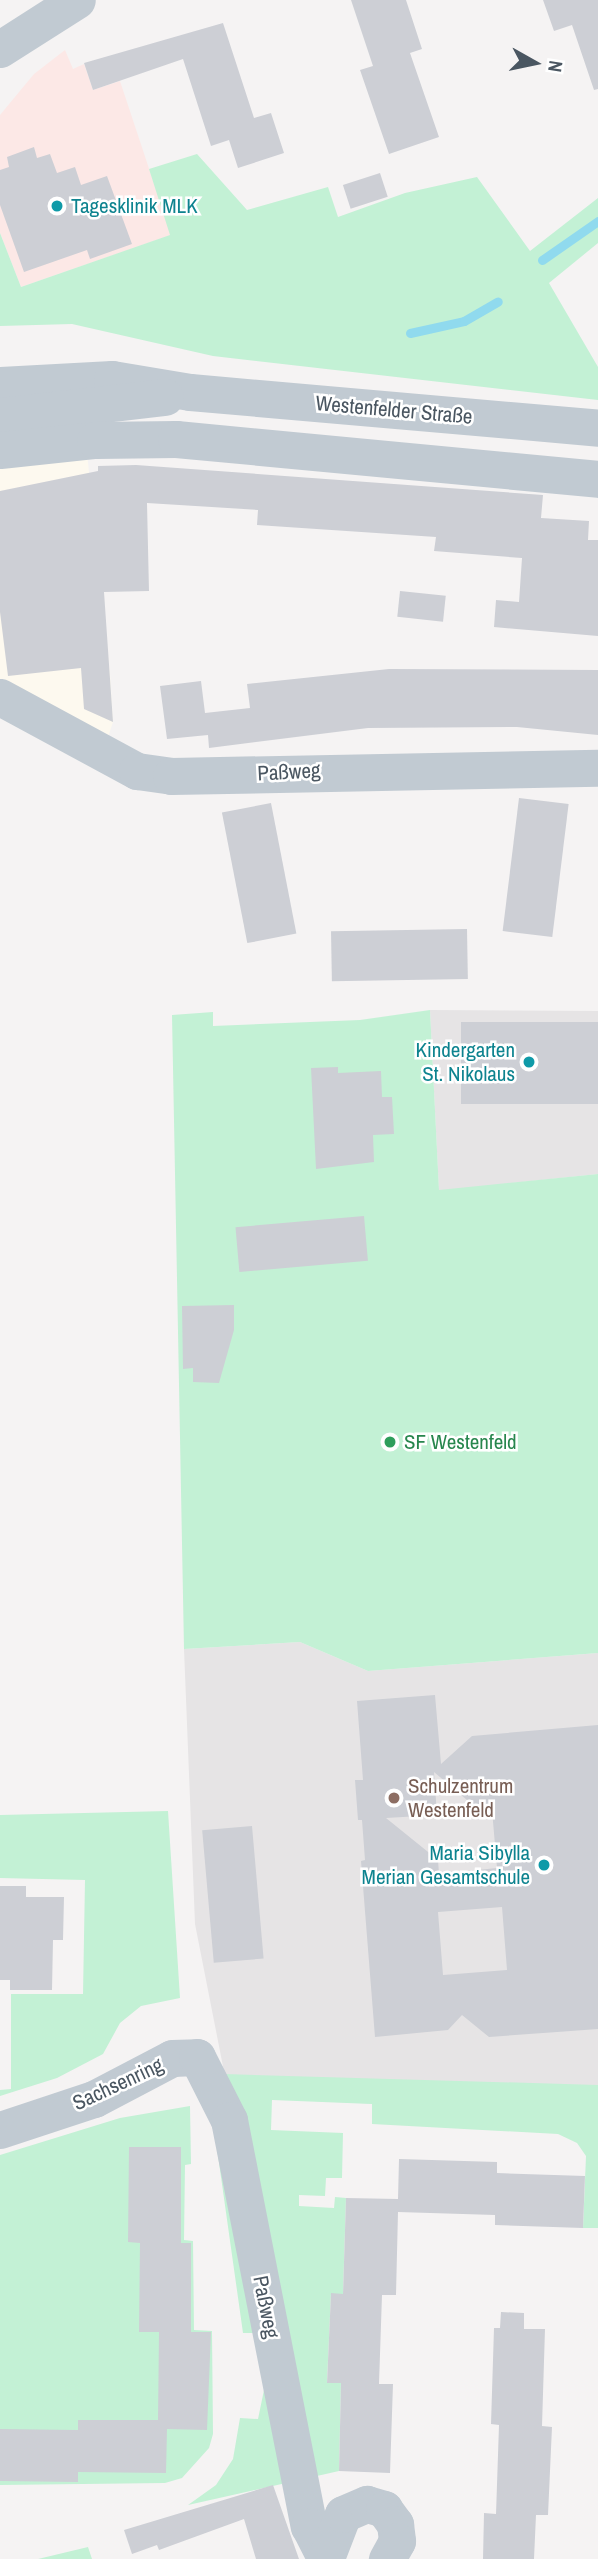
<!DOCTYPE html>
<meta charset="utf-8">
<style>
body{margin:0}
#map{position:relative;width:598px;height:2559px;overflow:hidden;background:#f5f3f3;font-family:"Archivo Narrow",sans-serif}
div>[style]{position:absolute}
.commercial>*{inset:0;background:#fdf9ef}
.education>*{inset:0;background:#e6e4e5}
.medical>*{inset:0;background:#fce8e6}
.green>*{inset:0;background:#c3f1d5}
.stream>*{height:9px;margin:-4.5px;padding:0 4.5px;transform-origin:4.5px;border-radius:4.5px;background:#90daee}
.building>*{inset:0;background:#cdcfd5;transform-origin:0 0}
.minor>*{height:37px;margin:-18.5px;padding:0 18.5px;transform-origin:18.5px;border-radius:18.5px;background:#c1cad2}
.dots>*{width:19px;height:19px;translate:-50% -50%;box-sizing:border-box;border:4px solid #fff;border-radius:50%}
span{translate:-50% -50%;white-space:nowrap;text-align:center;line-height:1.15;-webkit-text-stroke:5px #fff;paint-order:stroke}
.culture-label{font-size:21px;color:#0d838f}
.left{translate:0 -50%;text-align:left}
.right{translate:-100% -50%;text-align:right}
.street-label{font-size:21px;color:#4a5661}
.leisure-label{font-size:21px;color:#27864d}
.education-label{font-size:21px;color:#785e54}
.north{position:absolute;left:500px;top:28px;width:70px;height:70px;-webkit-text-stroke:5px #fff;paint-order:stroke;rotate:99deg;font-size:19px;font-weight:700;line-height:28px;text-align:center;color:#4a5661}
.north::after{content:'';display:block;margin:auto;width:24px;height:32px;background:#4a5661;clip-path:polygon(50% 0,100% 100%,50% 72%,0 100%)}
</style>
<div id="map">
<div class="commercial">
<div style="clip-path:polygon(87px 453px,110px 674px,113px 722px,106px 743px,0 684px,0 466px)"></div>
</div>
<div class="education">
<div style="clip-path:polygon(430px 1010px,598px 1011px,598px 1174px,439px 1191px)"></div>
<div style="clip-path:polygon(300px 1642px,368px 1671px,598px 1653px,598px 2114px,229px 2097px,195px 1924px,184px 1649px)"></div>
</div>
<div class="medical">
<div style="clip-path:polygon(65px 50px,73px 69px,84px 64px,93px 90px,120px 81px,171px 235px,21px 287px,0 233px,0 115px,34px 74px)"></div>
</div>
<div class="green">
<div style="clip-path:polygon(197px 154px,247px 210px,328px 187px,338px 217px,405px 193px,477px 177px,530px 251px,598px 198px,598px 243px,549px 283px,598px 367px,598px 400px,213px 356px,72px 324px,0 326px,0 233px,21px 287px,170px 235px,149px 169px)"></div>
<div style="clip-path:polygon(430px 1010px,439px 1190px,598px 1174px,598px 1653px,368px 1671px,300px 1642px,184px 1649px,172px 1015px,213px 1012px,213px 1026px,360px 1020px)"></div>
<div style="clip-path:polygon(168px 1811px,180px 1998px,141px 2006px,120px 2023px,103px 2054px,57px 2078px,0 2096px,0 2090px,11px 2089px,11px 1994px,83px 1994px,85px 1880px,0 1878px,0 1815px)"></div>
<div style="clip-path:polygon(224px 2074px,598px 2085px,598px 2228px,583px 2228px,586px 2156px,577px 2143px,558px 2134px,372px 2124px,372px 2104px,272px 2100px,271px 2130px,343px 2133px,342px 2178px,326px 2178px,325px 2196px,299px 2195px,299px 2206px,334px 2208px,335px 2197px,346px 2198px,343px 2294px,331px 2294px,327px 2382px,341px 2383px,339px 2471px,188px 2505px,216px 2485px,233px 2459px,240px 2418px,258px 2419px,264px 2390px,261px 2333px,243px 2333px,210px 2099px)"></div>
<div style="clip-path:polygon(190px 2106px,191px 2164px,185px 2165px,184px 2240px,193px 2241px,194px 2330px,212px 2331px,213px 2434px,209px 2448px,182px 2478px,165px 2483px,0 2485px,0 2155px,120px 2118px)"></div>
<div style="clip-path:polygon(88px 2547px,92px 2559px,38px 2559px)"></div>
</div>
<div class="stream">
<div style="left:542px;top:260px;width:68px;rotate:-34.9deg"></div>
<div style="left:410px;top:333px;width:55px;rotate:-12.5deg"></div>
<div style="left:464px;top:321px;width:39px;rotate:-30deg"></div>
</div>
<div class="building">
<div style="clip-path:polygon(351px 0,406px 0,422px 49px,410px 53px,439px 137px,389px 154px,360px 70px,373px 66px)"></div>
<div style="clip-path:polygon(543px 0,598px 0,598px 89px,594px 90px,572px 25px,554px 31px)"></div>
<div style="clip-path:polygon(223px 23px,254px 118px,271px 113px,284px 153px,238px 168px,229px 140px,211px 146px,183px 59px,93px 90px,84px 63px)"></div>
<div style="clip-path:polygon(34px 147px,37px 158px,50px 154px,57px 173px,75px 167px,81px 185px,107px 176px,132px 244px,90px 259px,87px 250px,24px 272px,0 205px,0 170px,9px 167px,7px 157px)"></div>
<div style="left:380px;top:173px;width:25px;height:39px;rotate:72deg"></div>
<div style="clip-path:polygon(136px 465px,543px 495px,541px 518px,589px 521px,588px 540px,598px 540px,598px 636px,494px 627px,496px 600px,519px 602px,522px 558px,434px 551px,436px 537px,257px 525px,258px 510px,147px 503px,149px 591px,104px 592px,113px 722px,84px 709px,81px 668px,8px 676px,0 612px,0 491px,98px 471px,98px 466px)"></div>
<div style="left:400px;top:591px;width:46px;height:26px;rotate:6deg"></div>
<div style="clip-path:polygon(389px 669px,598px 670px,598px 735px,517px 727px,368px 728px,209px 748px,208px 735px,167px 739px,160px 686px,201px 681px,205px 713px,250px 708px,247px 684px)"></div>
<div style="left:519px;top:798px;width:50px;height:134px;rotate:7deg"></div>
<div style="left:271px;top:803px;width:133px;height:50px;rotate:79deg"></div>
<div style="left:467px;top:929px;width:50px;height:136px;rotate:89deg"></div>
<div style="left:461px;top:1022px;width:137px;height:82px"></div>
<div style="clip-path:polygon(338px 1067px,338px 1073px,381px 1071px,382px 1097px,392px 1097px,394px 1134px,373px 1135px,374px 1162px,316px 1169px,311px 1068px)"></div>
<div style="left:364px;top:1216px;width:45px;height:129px;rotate:85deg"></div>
<div style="clip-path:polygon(234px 1305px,234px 1330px,219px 1383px,193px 1382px,193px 1368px,183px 1369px,182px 1306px)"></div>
<div style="clip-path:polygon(evenodd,435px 1695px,441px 1764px,472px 1736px,598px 1725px,598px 2029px,489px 2037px,462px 2015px,448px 2030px,375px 2037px,361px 1861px,365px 1860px,362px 1820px,358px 1820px,355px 1780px,363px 1780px,357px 1701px,435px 1695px,434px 1772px,480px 1811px,492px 1810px,497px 1868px,439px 1874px,438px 1860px,386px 1818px,437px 1815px,434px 1772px,435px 1695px,502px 1907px,507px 1970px,443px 1975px,438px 1912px,502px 1907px)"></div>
<div style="left:252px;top:1826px;width:133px;height:50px;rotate:85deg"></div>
<div style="clip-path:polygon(0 1886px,26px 1886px,26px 1897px,64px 1897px,63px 1940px,53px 1940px,52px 1990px,10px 1990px,10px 1980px,0 1980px)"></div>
<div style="clip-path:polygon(129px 2147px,181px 2147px,181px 2243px,191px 2243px,191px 2332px,211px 2332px,207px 2430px,167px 2429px,166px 2473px,78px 2472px,78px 2482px,0 2481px,0 2429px,78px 2430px,78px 2420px,158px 2420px,159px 2332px,139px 2332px,140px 2243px,128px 2242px)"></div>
<div style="clip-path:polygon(399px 2159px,497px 2162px,497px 2173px,585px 2176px,583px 2228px,495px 2225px,495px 2215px,398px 2212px,396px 2295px,382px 2295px,379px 2384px,393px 2384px,390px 2473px,339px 2471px,341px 2383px,327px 2383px,331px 2293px,343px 2294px,346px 2198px,398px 2199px)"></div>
<div style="clip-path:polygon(501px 2312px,524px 2313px,524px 2329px,545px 2329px,542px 2426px,552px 2427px,548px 2515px,536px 2515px,534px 2559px,483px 2559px,484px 2513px,496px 2514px,499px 2425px,491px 2424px,494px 2328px,500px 2328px)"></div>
<div style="clip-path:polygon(273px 2485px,299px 2559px,256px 2559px,244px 2519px,159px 2550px,157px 2545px,132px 2554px,124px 2530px)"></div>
</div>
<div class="minor">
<div style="left:0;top:49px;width:91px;rotate:-32.5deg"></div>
<div style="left:0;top:385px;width:112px;rotate:-3.1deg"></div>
<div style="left:112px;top:379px;width:79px;rotate:9.5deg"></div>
<div style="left:190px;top:392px;width:410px;rotate:5deg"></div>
<div style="left:0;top:416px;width:166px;rotate:-6.6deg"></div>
<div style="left:0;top:450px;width:96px;rotate:-6deg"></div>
<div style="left:95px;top:440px;width:81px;rotate:-0.7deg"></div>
<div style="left:176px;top:439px;width:424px;rotate:5.4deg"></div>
<div style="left:0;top:697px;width:156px;rotate:28.4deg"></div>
<div style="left:137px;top:771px;width:34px;rotate:8deg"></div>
<div style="left:171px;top:776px;width:427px;rotate:-1.1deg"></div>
<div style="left:0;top:2130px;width:99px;rotate:-18.3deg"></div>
<div style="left:94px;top:2099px;width:88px;rotate:-27.7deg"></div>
<div style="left:172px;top:2058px;width:25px;rotate:-2deg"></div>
<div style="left:197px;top:2057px;width:71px;rotate:63.1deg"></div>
<div style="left:229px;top:2120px;width:414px;rotate:78.9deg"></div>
<div style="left:309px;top:2526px;width:37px;rotate:63deg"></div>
<div style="left:326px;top:2558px;width:47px;rotate:-68.9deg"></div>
<div style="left:343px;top:2514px;width:26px;rotate:-23deg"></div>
<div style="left:367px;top:2504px;width:18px;rotate:16deg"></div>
<div style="left:384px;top:2509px;width:19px;rotate:54deg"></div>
<div style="left:395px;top:2524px;width:17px;rotate:83deg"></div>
<div style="left:397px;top:2541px;width:21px;rotate:119deg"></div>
</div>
<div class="dots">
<div style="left:57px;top:206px;background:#0f9aa8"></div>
<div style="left:529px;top:1062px;background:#0f9aa8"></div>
<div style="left:390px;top:1442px;background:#2e9e5b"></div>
<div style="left:394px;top:1798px;background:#8d6e63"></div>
<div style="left:544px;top:1865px;background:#0f9aa8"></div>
</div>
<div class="culture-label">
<span class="left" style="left:71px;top:206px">Tagesklinik MLK</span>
<span class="right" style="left:515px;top:1062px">Kindergarten<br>St. Nikolaus</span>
<span class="right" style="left:530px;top:1865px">Maria Sibylla<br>Merian Gesamtschule</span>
</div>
<div class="street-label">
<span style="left:394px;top:410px;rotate:5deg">Westenfelder Straße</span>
<span style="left:289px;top:772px;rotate:-3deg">Paßweg</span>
<span style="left:118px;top:2084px;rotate:-25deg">Sachsenring</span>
<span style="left:266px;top:2307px;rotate:79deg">Paßweg</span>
</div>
<div class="leisure-label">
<span class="left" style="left:404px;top:1442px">SF Westenfeld</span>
</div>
<div class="education-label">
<span class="left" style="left:408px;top:1798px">Schulzentrum<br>Westenfeld</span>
</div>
<div class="north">N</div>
</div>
